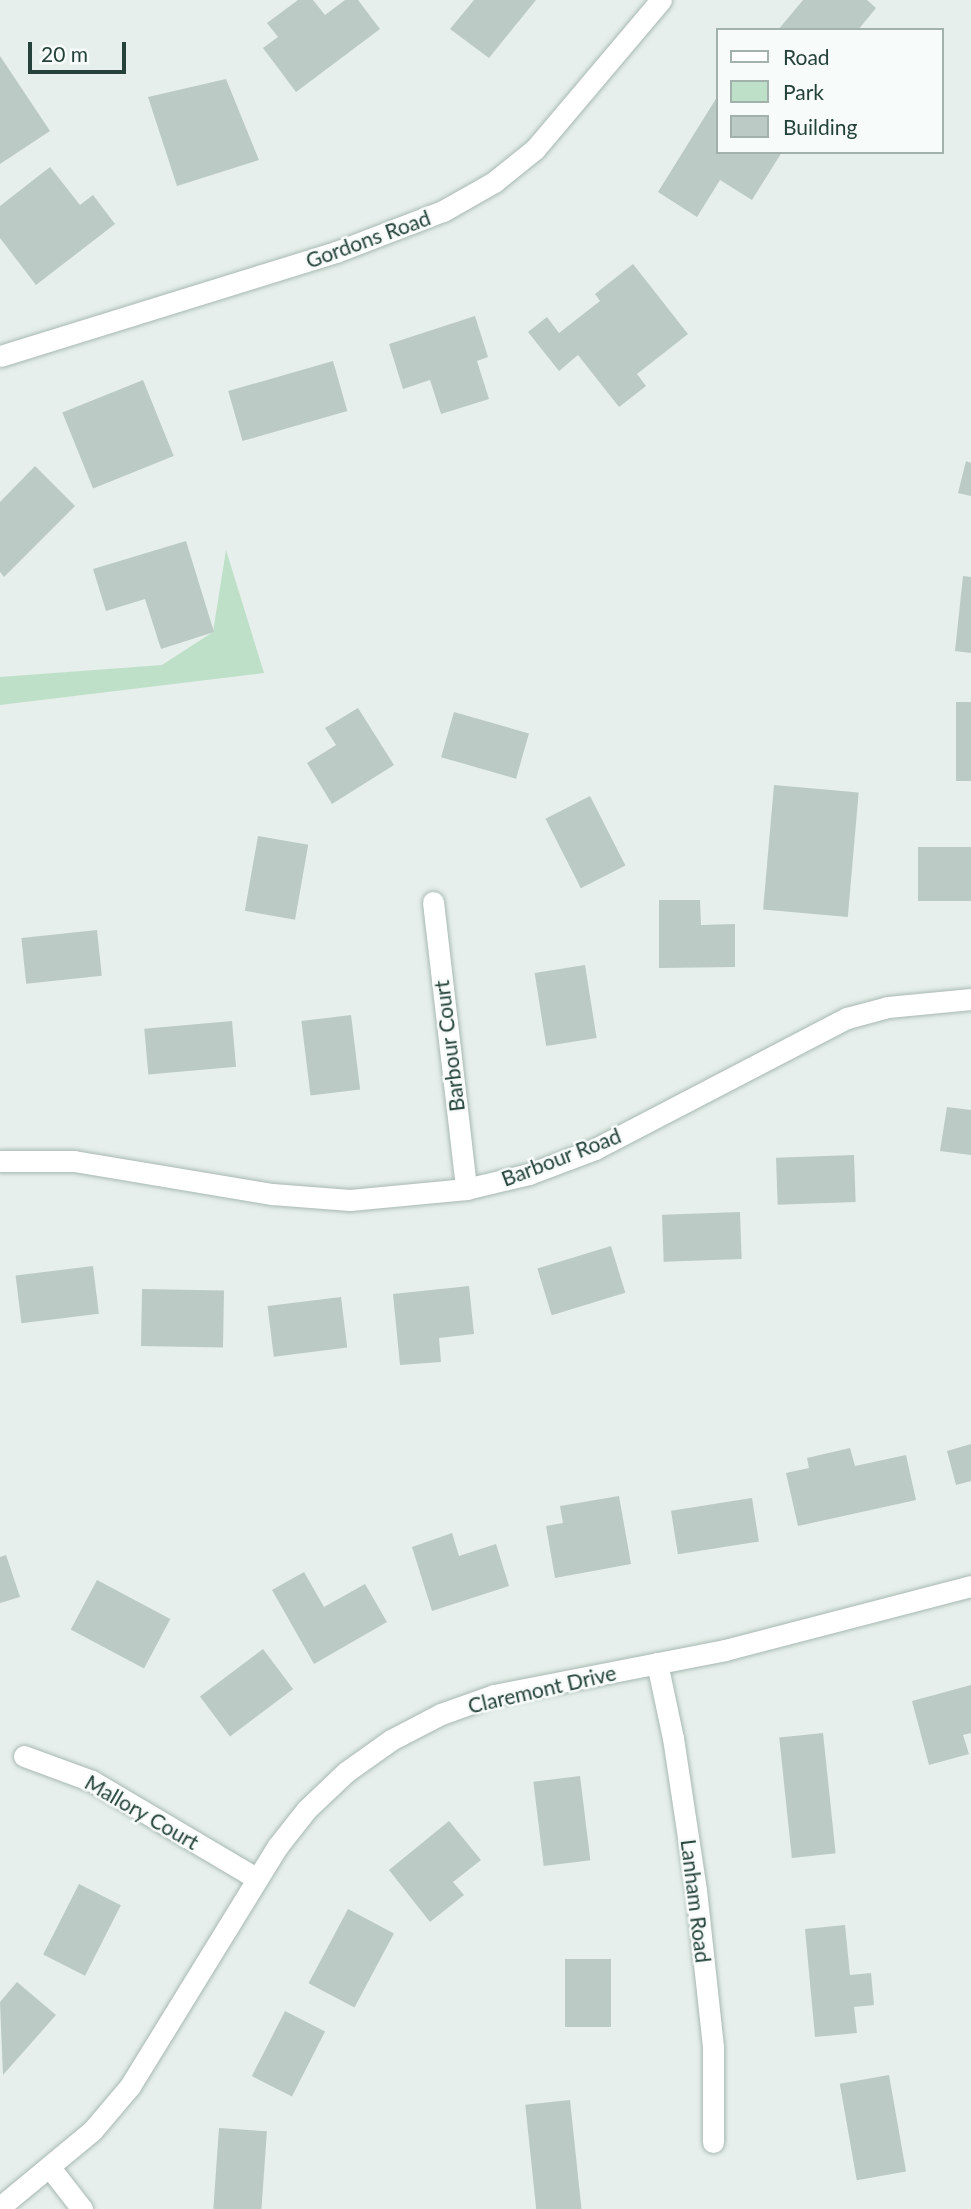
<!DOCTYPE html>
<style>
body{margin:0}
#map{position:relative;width:971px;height:2209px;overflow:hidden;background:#e6efeb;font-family:Lato,sans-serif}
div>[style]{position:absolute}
.green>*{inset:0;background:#bfe0c8}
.building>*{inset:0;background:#bbcac4;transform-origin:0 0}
.roads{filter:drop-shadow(0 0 2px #a8b8b2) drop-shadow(0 0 2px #a8b8b2)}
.minor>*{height:21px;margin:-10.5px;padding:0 10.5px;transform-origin:10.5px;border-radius:10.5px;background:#fff}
span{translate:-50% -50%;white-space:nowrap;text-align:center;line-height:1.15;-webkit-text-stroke:5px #f7fbf9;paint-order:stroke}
.street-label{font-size:21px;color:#24423a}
.legend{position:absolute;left:716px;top:28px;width:228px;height:126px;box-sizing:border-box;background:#f7fbf9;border:2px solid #a3b1ad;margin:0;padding:9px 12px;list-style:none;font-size:21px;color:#24423a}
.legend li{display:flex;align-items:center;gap:14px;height:35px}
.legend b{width:35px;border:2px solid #a3b1ad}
.scale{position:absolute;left:28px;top:42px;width:98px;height:32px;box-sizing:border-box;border:4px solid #24423a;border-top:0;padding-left:9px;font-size:21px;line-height:24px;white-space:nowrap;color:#24423a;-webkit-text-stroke:5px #f7fbf9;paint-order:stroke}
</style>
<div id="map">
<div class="green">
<div style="clip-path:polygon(226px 550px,264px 673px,0 705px,0 677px,162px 665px,213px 632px)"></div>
</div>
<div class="building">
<div style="clip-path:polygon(298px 0,313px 0,325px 15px,345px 0,358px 0,380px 29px,296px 92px,263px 48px,278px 37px,267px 23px)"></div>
<div style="clip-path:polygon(474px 0,536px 0,489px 58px,450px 29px)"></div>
<div style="clip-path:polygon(803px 0,867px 0,876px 8px,858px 30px,778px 30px)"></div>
<div style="clip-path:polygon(0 56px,50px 131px,0 164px)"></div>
<div style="clip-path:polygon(226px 79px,259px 160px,177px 186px,148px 97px)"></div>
<div style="clip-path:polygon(717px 97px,717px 152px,782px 152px,752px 200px,720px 180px,697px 217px,658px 192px)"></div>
<div style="clip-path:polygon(50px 167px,80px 205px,93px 195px,115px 224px,36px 285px,0 238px,0 206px)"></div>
<div style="clip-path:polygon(633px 264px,688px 334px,637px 374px,646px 386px,619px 407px,578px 355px,559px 371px,528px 332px,547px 317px,559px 333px,600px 301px,595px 294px)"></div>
<div style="clip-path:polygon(475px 316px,488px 357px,477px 361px,489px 399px,441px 414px,430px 380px,403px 389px,389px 344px)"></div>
<div style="left:333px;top:361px;width:52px;height:109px;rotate:74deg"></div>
<div style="left:143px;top:380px;width:82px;height:87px;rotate:68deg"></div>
<div style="clip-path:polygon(966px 461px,971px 463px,971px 496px,958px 493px)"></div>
<div style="clip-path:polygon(35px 466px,75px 506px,4px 577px,0 572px,0 502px)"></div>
<div style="clip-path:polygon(186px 541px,214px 632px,161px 649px,145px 599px,106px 611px,93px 569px)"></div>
<div style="clip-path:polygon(963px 576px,971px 577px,971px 653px,955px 651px)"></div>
<div style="left:956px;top:702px;width:15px;height:79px"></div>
<div style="clip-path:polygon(358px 708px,394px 765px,332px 804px,307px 763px,336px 745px,325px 728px)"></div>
<div style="left:454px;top:712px;width:78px;height:47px;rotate:16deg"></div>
<div style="left:774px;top:785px;width:85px;height:125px;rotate:5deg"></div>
<div style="left:590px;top:796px;width:78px;height:50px;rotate:63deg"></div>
<div style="left:258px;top:836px;width:51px;height:76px;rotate:10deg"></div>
<div style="left:971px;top:847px;width:54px;height:53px;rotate:90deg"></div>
<div style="clip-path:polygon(659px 900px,700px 900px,701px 925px,735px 924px,735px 967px,659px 968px)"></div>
<div style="left:97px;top:930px;width:46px;height:76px;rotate:84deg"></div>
<div style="left:585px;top:965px;width:74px;height:51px;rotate:81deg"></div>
<div style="left:351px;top:1015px;width:75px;height:50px;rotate:83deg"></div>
<div style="left:232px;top:1021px;width:46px;height:88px;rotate:85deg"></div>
<div style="clip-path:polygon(947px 1107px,971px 1110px,971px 1155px,940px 1151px)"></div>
<div style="left:854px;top:1155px;width:47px;height:78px;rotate:88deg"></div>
<div style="left:740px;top:1212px;width:47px;height:78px;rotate:88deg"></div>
<div style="left:611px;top:1246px;width:49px;height:77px;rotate:73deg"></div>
<div style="left:93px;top:1266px;width:48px;height:78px;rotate:83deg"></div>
<div style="clip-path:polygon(469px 1286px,474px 1334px,439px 1338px,441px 1362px,400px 1365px,393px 1294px)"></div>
<div style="left:142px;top:1289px;width:82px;height:57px;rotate:1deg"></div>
<div style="left:341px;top:1297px;width:51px;height:74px;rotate:83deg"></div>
<div style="clip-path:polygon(971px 1444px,971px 1481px,956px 1485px,947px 1451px)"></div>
<div style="clip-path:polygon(850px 1448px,855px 1466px,906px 1455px,916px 1500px,798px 1526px,786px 1473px,809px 1468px,807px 1458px)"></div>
<div style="clip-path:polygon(619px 1496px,631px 1564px,555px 1578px,546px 1526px,563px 1523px,560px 1506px)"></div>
<div style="left:752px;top:1498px;width:44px;height:82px;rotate:81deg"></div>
<div style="clip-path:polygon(452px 1533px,459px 1556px,496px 1544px,509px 1586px,432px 1611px,412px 1547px)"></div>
<div style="clip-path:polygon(6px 1555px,20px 1597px,0 1603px,0 1557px)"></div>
<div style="clip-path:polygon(304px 1572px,324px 1607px,365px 1584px,387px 1622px,314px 1664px,272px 1590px)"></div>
<div style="left:97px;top:1580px;width:83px;height:56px;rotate:28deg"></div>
<div style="left:263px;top:1649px;width:50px;height:79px;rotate:53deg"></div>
<div style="clip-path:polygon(971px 1685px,971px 1733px,963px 1735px,969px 1754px,929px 1765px,912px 1701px)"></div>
<div style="left:823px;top:1733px;width:121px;height:44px;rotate:84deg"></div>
<div style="left:580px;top:1776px;width:85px;height:47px;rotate:83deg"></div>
<div style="clip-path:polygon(449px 1821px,481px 1860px,453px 1882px,464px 1895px,430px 1922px,389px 1870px)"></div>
<div style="left:79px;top:1884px;width:47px;height:79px;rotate:27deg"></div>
<div style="left:348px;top:1909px;width:52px;height:84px;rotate:28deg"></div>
<div style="clip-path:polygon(845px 1925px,850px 1975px,871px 1973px,874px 2005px,854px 2007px,857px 2033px,815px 2037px,805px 1929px)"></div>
<div style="left:565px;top:1959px;width:46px;height:68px"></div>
<div style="clip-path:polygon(17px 1982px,56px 2015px,3px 2075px,0 2002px)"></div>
<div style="left:285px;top:2011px;width:45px;height:73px;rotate:27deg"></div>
<div style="left:889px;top:2075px;width:98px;height:50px;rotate:80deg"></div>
<div style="left:570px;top:2100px;width:110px;height:45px;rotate:84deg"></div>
<div style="left:219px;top:2128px;width:48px;height:81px;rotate:4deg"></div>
</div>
<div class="roads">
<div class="minor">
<div style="left:0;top:356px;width:352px;rotate:-17.2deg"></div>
<div style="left:336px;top:252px;width:115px;rotate:-21deg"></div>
<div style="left:443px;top:211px;width:59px;rotate:-29.6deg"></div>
<div style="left:494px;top:182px;width:53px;rotate:-38.8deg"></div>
<div style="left:535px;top:149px;width:195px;rotate:-49.8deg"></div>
<div style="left:433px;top:902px;width:289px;rotate:83.4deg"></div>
<div style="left:0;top:1161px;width:74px"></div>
<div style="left:74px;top:1161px;width:201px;rotate:9.5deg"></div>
<div style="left:272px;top:1194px;width:78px;rotate:4.4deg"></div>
<div style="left:350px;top:1200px;width:117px;rotate:-5.4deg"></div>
<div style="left:466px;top:1189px;width:65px;rotate:-13.4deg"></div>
<div style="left:529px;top:1174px;width:71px;rotate:-20.7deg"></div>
<div style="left:595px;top:1149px;width:284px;rotate:-27.5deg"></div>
<div style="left:847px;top:1018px;width:42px;rotate:-15deg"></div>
<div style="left:888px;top:1007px;width:83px;rotate:-5.5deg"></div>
<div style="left:657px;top:1663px;width:77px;rotate:78deg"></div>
<div style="left:673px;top:1738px;width:154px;rotate:81.4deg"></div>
<div style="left:696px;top:1890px;width:158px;rotate:83.8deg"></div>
<div style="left:713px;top:2047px;width:95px;rotate:90deg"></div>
<div style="left:24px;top:1756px;width:72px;rotate:20.2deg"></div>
<div style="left:92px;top:1781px;width:191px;rotate:30.6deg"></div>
<div style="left:51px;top:2169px;width:51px;rotate:52.2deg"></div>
<div style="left:0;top:2207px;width:119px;rotate:-39.6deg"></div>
<div style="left:92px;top:2131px;width:59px;rotate:-49.8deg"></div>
<div style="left:130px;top:2086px;width:281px;rotate:-58.4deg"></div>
<div style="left:277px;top:1847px;width:48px;rotate:-51.7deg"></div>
<div style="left:307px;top:1809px;width:54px;rotate:-43.5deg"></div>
<div style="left:346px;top:1772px;width:55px;rotate:-35.4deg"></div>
<div style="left:391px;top:1740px;width:56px;rotate:-27.5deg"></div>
<div style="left:441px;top:1714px;width:56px;rotate:-19.7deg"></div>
<div style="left:494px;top:1695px;width:235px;rotate:-11deg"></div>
<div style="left:725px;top:1650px;width:254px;rotate:-14.6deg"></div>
</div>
</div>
<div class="street-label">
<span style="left:368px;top:239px;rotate:-20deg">Gordons Road</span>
<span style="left:449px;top:1046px;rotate:-97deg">Barbour Court</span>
<span style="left:561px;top:1157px;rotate:-21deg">Barbour Road</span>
<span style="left:542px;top:1689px;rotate:-13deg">Claremont Drive</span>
<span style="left:142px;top:1812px;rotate:30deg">Mallory Court</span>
<span style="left:696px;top:1901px;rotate:83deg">Lanham Road</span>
</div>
<ul class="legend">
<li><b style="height:9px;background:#fff"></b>Road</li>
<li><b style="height:19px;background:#bfe0c8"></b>Park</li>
<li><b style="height:19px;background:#bbcac4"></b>Building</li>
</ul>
<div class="scale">20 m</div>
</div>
